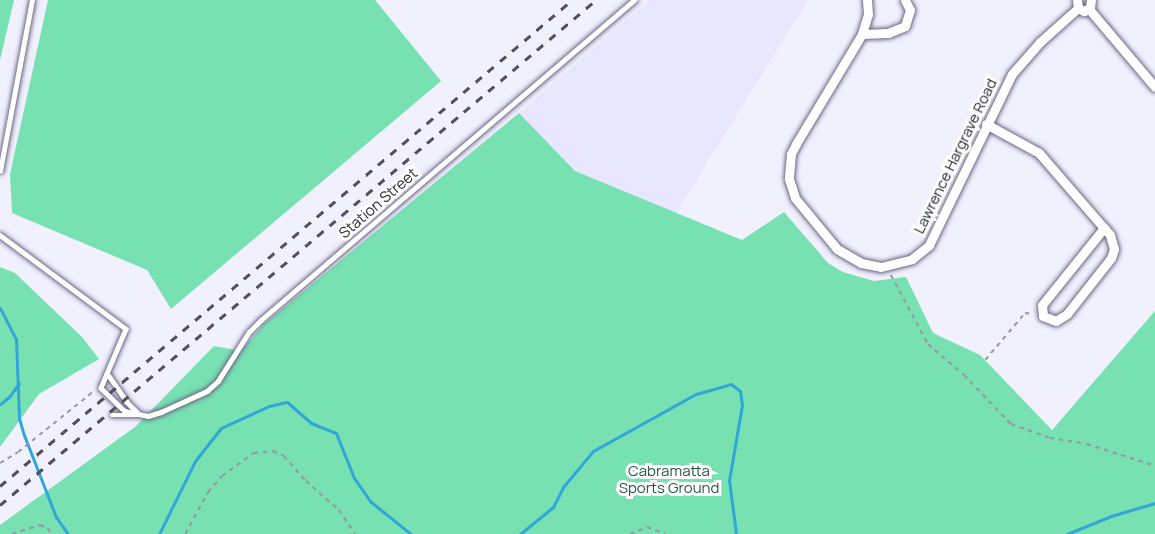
<!DOCTYPE html>
<style>
body{margin:0}
#map{position:relative;width:1155px;height:534px;overflow:hidden;background:#f1f0fd;font-family:Manrope,sans-serif}
div>[style]{position:absolute}
.built>*{inset:0;background:#e9e7ff}
.green>*{inset:0;background:#77e1b2}
.stream>*{height:3px;margin:-1.5px;padding:0 1.5px;transform-origin:1.5px;border-radius:1.5px;background:#31a6d8}
.path>*{height:1.5px;margin-top:-0.75px;transform-origin:0;background:repeating-linear-gradient(90deg,#9796a2 0 4.5px,transparent 0 9px)}
.roads{filter:drop-shadow(0 0 2px #6b6784) drop-shadow(0 0 2px #6b6784)}
.lane>*{height:4.5px;margin:-2.25px;padding:0 2.25px;transform-origin:2.25px;border-radius:2.25px;background:#fff}
.street>*{height:9px;margin:-4.5px;padding:0 4.5px;transform-origin:4.5px;border-radius:4.5px;background:#fff}
.rail>*{height:3px;margin-top:-1.5px;transform-origin:0;background:repeating-linear-gradient(90deg,#52505c 0 8px,transparent 0 16px)}
span{translate:-50% -50%;white-space:nowrap;text-align:center;line-height:1.15;-webkit-text-stroke:6px #fff;paint-order:stroke}
.street-label{font-size:15px;color:#2b2935}
.park-label{font-size:15px;color:#2a5844}
</style>
<div id="map">
<div class="built">
<div style="clip-path:polygon(650px 0,808px 0,676px 213px,574px 171px,519px 113px)"></div>
</div>
<div class="green">
<div style="clip-path:polygon(0 0,14px 0,0 60px)"></div>
<div style="clip-path:polygon(48px 0,375px 0,441px 81px,171px 309px,147px 270px,12px 213px,10px 174px)"></div>
<div style="clip-path:polygon(519px 113px,575px 171px,742px 240px,784px 212px,828px 263px,843px 272px,874px 281px,906px 277px,933px 333px,980px 355px,1052px 430px,1155px 311px,1155px 534px,0 534px,0 525px,135px 427px,214px 346px,241px 351px,264px 324px)"></div>
<div style="clip-path:polygon(0 267px,15px 273px,82px 337px,99px 359px,39px 394px,0 447px)"></div>
</div>
<div class="stream">
<div style="left:0;top:308px;width:35px;rotate:63deg"></div>
<div style="left:16px;top:339px;width:79px;rotate:87.8deg"></div>
<div style="left:19px;top:418px;width:18px;rotate:74deg"></div>
<div style="left:24px;top:435px;width:88px;rotate:68.7deg"></div>
<div style="left:56px;top:517px;width:21px;rotate:55deg"></div>
<div style="left:0;top:404px;width:11px;rotate:-38deg"></div>
<div style="left:9px;top:397px;width:17px;rotate:-54deg"></div>
<div style="left:159px;top:534px;width:81px;rotate:-63.7deg"></div>
<div style="left:195px;top:461px;width:42px;rotate:-51.8deg"></div>
<div style="left:221px;top:428px;width:53px;rotate:-24.6deg"></div>
<div style="left:269px;top:406px;width:18px;rotate:-13deg"></div>
<div style="left:287px;top:402px;width:32px;rotate:41deg"></div>
<div style="left:311px;top:423px;width:27px;rotate:22deg"></div>
<div style="left:336px;top:433px;width:48px;rotate:68.2deg"></div>
<div style="left:354px;top:478px;width:29px;rotate:55deg"></div>
<div style="left:371px;top:502px;width:51px;rotate:38.7deg"></div>
<div style="left:520px;top:534px;width:43px;rotate:-39.3deg"></div>
<div style="left:553px;top:507px;width:22px;rotate:-63deg"></div>
<div style="left:563px;top:487px;width:47px;rotate:-50.2deg"></div>
<div style="left:593px;top:451px;width:118px;rotate:-29deg"></div>
<div style="left:696px;top:394px;width:36px;rotate:-16deg"></div>
<div style="left:731px;top:384px;width:11px;rotate:38deg"></div>
<div style="left:740px;top:391px;width:14px;rotate:82deg"></div>
<div style="left:742px;top:405px;width:76px;rotate:99.8deg"></div>
<div style="left:729px;top:480px;width:54px;rotate:82.6deg"></div>
<div style="left:1067px;top:534px;width:48px;rotate:-22.2deg"></div>
<div style="left:1111px;top:516px;width:46px;rotate:-16.5deg"></div>
</div>
<div class="path">
<div style="left:891px;top:275px;width:78px;rotate:61.8deg"></div>
<div style="left:928px;top:344px;width:48px;rotate:40.7deg"></div>
<div style="left:964px;top:375px;width:68px;rotate:46.2deg"></div>
<div style="left:1011px;top:424px;width:41px;rotate:19.7deg"></div>
<div style="left:1050px;top:438px;width:37px;rotate:9deg"></div>
<div style="left:1087px;top:444px;width:71px;rotate:17.9deg"></div>
<div style="left:985px;top:360px;width:62px;rotate:-49.6deg"></div>
<div style="left:1025px;top:313px;width:8px;rotate:7deg"></div>
<div style="left:0;top:463px;width:21px;rotate:-31deg"></div>
<div style="left:18px;top:452px;width:97px;rotate:-38.8deg"></div>
<div style="left:12px;top:534px;width:29px;rotate:-18deg"></div>
<div style="left:40px;top:525px;width:9px;rotate:21deg"></div>
<div style="left:48px;top:528px;width:7px;rotate:63deg"></div>
<div style="left:185px;top:534px;width:48px;rotate:-61.3deg"></div>
<div style="left:208px;top:492px;width:21px;rotate:-49deg"></div>
<div style="left:222px;top:476px;width:39px;rotate:-36deg"></div>
<div style="left:254px;top:453px;width:19px;rotate:-6deg"></div>
<div style="left:273px;top:451px;width:12px;rotate:24deg"></div>
<div style="left:284px;top:456px;width:33px;rotate:49deg"></div>
<div style="left:306px;top:481px;width:44px;rotate:41.3deg"></div>
<div style="left:339px;top:510px;width:29px;rotate:56deg"></div>
<div style="left:630px;top:534px;width:18px;rotate:-22deg"></div>
<div style="left:647px;top:527px;width:20px;rotate:20deg"></div>
</div>
<div class="roads">
<div class="lane">
<div style="left:0;top:171px;width:174px;rotate:-79.4deg"></div>
<div style="left:0;top:235px;width:157px;rotate:36.7deg"></div>
<div style="left:126px;top:329px;width:64px;rotate:113deg"></div>
<div style="left:101px;top:388px;width:33px;rotate:44deg"></div>
<div style="left:125px;top:411px;width:24px;rotate:12deg"></div>
<div style="left:148px;top:416px;width:14px;rotate:-17deg"></div>
<div style="left:161px;top:412px;width:51px;rotate:-24.5deg"></div>
<div style="left:207px;top:391px;width:15px;rotate:-42deg"></div>
<div style="left:218px;top:381px;width:58px;rotate:-57.7deg"></div>
<div style="left:249px;top:332px;width:17px;rotate:-45deg"></div>
<div style="left:261px;top:320px;width:492px;rotate:-40.6deg"></div>
<div style="left:107px;top:373px;width:35px;rotate:55deg"></div>
<div style="left:127px;top:402px;width:16px;rotate:45deg"></div>
<div style="left:112px;top:415px;width:26px"></div>
</div>
<div class="street">
<div style="left:867px;top:0;width:14px;rotate:86deg"></div>
<div style="left:868px;top:14px;width:21px;rotate:107deg"></div>
<div style="left:862px;top:34px;width:128px;rotate:121deg"></div>
<div style="left:796px;top:144px;width:11px;rotate:117deg"></div>
<div style="left:791px;top:154px;width:25px;rotate:95deg"></div>
<div style="left:789px;top:179px;width:20px;rotate:72deg"></div>
<div style="left:795px;top:198px;width:66px;rotate:50.5deg"></div>
<div style="left:837px;top:249px;width:28px;rotate:30deg"></div>
<div style="left:861px;top:263px;width:20px;rotate:11deg"></div>
<div style="left:881px;top:267px;width:32px;rotate:-14deg"></div>
<div style="left:912px;top:259px;width:22px;rotate:-39deg"></div>
<div style="left:929px;top:245px;width:190px;rotate:-64.1deg"></div>
<div style="left:1012px;top:74px;width:43px;rotate:-48.8deg"></div>
<div style="left:1040px;top:42px;width:51px;rotate:-41.8deg"></div>
<div style="left:1077px;top:0;width:8px;rotate:83deg"></div>
<div style="left:1078px;top:8px;width:7px;rotate:27deg"></div>
<div style="left:1084px;top:11px;width:7px;rotate:-27deg"></div>
<div style="left:1090px;top:8px;width:8px;rotate:-83deg"></div>
<div style="left:1089px;top:9px;width:102px;rotate:49.8deg"></div>
<div style="left:862px;top:34px;width:26px;rotate:-2deg"></div>
<div style="left:888px;top:33px;width:18px;rotate:-22deg"></div>
<div style="left:905px;top:26px;width:17px;rotate:-73deg"></div>
<div style="left:910px;top:10px;width:11px;rotate:-117deg"></div>
<div style="left:986px;top:124px;width:60px;rotate:28.7deg"></div>
<div style="left:1039px;top:153px;width:99px;rotate:49.1deg"></div>
<div style="left:1104px;top:228px;width:9px;rotate:49deg"></div>
<div style="left:1110px;top:235px;width:15px;rotate:74deg"></div>
<div style="left:1114px;top:249px;width:9px;rotate:108deg"></div>
<div style="left:1111px;top:258px;width:71px;rotate:128.2deg"></div>
<div style="left:1067px;top:314px;width:13px;rotate:148deg"></div>
<div style="left:1056px;top:321px;width:14px;rotate:-159deg"></div>
<div style="left:1043px;top:316px;width:11px;rotate:-95deg"></div>
<div style="left:1042px;top:305px;width:99px;rotate:-51.2deg"></div>
</div>
</div>
<div class="rail">
<div style="left:0;top:486px;width:751px;rotate:-40.35deg"></div>
<div style="left:0;top:505px;width:781px;rotate:-40.28deg"></div>
</div>
<div class="street-label">
<span style="left:955px;top:156px;rotate:-64deg">Lawrence Hargrave Road</span>
<span style="left:378px;top:203px;rotate:-41deg">Station Street</span>
</div>
<div class="park-label">
<span style="left:669px;top:479px">Cabramatta<br>Sports Ground</span>
</div>
</div>
